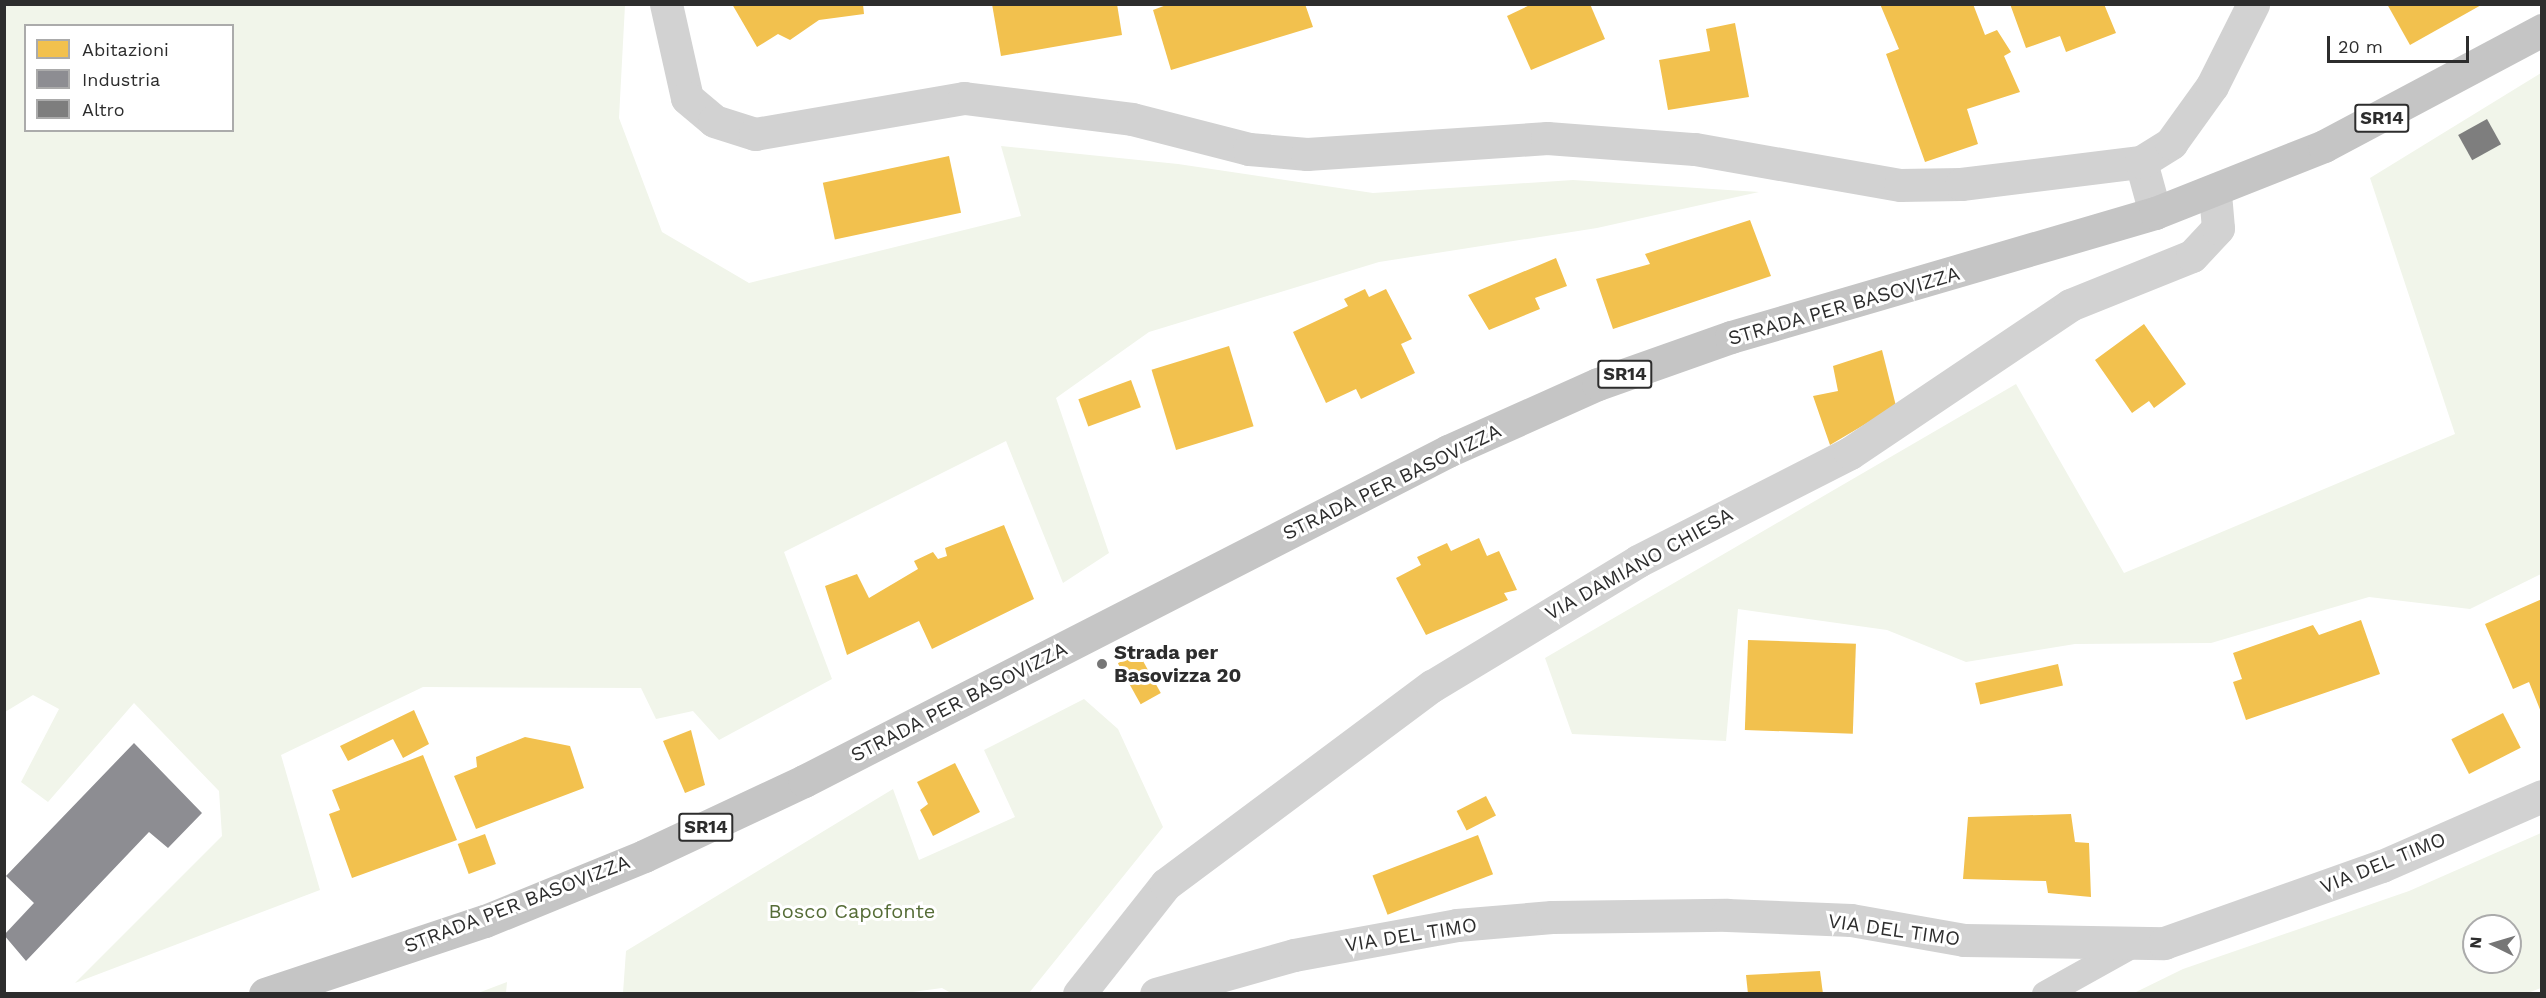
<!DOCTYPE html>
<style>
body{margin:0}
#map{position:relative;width:2546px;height:998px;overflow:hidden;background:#fff;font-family:"Work Sans",sans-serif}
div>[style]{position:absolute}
.green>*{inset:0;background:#f1f5ea}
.homes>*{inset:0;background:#f2c14e;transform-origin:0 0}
.industry>*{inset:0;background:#8d8d92}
.building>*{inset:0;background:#7e7e7e;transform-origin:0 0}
.lane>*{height:26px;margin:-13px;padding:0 13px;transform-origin:13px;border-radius:13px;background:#d2d2d2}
.street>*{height:33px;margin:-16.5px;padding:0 16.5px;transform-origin:16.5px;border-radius:16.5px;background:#d2d2d2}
.primary>*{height:33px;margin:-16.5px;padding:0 16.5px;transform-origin:16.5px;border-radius:16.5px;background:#c5c5c5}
.dots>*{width:16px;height:16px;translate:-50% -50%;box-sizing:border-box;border:3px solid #fff;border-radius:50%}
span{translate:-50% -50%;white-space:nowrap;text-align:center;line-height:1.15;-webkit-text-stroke:6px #fff;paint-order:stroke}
.shield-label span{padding:2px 4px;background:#fff;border:2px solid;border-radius:4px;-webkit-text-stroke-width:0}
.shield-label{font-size:18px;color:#2d2d2d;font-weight:700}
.street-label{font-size:20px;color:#2d2d2d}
.poi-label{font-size:20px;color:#2d2d2d;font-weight:700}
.left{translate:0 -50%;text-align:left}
.park-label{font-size:20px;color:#566d37}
.frame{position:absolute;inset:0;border:6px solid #2d2d2d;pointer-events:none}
.legend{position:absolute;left:24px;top:24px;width:210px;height:108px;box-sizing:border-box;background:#fff;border:2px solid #ababab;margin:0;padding:8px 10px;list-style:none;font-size:18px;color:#2d2d2d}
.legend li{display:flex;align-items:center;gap:12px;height:30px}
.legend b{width:30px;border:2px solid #ababab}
.north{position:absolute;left:2462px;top:914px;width:60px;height:60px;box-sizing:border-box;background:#fff;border:2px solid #ababab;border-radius:50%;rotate:275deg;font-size:16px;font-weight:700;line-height:24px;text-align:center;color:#2d2d2d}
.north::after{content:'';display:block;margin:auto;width:21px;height:27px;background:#767676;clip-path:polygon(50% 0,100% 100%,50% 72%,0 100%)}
.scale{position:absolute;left:2327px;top:36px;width:142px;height:27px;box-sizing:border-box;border:3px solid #2d2d2d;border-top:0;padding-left:8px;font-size:18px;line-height:21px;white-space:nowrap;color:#2d2d2d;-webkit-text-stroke:4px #fff;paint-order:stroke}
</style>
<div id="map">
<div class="green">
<div style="clip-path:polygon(evenodd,5px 4px,625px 5px,619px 118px,662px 232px,749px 283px,1021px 216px,1001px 146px,1178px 164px,1373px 193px,1573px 180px,1759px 192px,1597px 228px,1379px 262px,1149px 332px,1056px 398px,1109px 553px,1063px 583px,1006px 441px,784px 552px,832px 679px,719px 740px,693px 711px,656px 719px,641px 688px,423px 687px,281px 755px,320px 890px,75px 983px,222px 836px,219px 791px,134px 703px,48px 802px,21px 782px,59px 709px,33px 695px,5px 712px,5px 4px,26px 26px,232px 26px,232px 130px,26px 130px,26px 26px)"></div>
<div style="clip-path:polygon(2541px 73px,2541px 574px,2470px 609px,2369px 597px,2211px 643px,2075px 644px,1966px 662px,1887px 630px,1738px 609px,1726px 741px,1572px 734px,1545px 658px,2016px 384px,2124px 573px,2455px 434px,2370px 178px)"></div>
<div style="clip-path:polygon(1084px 699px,1118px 729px,1163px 827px,1029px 993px,951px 993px,942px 988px,898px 994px,623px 993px,626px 951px,893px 789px,919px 860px,1015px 817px,984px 750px)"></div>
<div style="clip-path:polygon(evenodd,2541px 833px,2541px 988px,2525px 994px,2134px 993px,2183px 969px,2409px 891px,2541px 833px,2474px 926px,2510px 926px,2510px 962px,2474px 962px,2474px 926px)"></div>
<div style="clip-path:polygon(507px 982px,506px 993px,478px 993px)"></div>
</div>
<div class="homes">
<div style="clip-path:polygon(732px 4px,863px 4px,864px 14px,819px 20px,790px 40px,778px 34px,757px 47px)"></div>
<div style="clip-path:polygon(992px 4px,1117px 4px,1122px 35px,1001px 56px)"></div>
<div style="clip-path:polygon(1169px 4px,1305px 4px,1313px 27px,1171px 70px,1153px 10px)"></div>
<div style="clip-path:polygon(1532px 4px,1590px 4px,1605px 39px,1531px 70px,1507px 16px)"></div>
<div style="clip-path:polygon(1880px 4px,1973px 4px,1985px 35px,1997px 30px,2011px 52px,2004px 56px,2020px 92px,1967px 109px,1978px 144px,1925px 162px,1886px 54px,1899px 49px)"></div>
<div style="clip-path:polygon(2010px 4px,2104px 4px,2116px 33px,2066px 52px,2060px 36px,2026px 48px)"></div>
<div style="clip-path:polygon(2387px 4px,2483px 4px,2410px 45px)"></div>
<div style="clip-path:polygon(1735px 23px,1749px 97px,1668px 110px,1659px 60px,1710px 51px,1706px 29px)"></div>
<div style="left:949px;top:156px;width:58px;height:129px;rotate:78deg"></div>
<div style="clip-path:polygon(1750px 220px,1771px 276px,1613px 329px,1596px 279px,1650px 264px,1645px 254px)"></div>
<div style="clip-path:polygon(1556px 258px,1567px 286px,1535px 298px,1540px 309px,1489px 330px,1468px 295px)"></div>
<div style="clip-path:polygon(1365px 289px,1369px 297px,1386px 289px,1412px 339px,1401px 344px,1415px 373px,1361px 399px,1356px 389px,1326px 403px,1293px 332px,1348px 306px,1344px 299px)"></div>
<div style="clip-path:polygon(2144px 324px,2186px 384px,2154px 408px,2149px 401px,2132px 413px,2095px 360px)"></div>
<div style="left:1229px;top:346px;width:84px;height:81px;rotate:73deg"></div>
<div style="clip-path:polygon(1882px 350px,1896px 406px,1830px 445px,1813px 396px,1838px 391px,1833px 366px)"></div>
<div style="left:1131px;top:380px;width:29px;height:56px;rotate:70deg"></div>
<div style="clip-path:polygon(1004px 525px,1034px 599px,932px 649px,919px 621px,847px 655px,825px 586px,857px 574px,869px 598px,918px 569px,914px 561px,933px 552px,938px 559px,947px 556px,945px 548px)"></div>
<div style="clip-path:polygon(1479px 538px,1487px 556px,1499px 551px,1517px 590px,1504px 593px,1508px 600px,1426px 635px,1396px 578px,1421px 565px,1417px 557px,1447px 543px,1451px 551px)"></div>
<div style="clip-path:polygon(2542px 599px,2542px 712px,2541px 712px,2529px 682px,2513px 689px,2485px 624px)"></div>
<div style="clip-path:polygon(2361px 620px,2380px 674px,2246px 720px,2233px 682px,2242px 679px,2233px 653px,2313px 625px,2319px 635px)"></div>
<div style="left:1748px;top:640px;width:108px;height:90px;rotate:2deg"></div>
<div style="left:1138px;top:652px;width:47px;height:23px;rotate:61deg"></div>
<div style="left:2058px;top:664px;width:22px;height:85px;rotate:77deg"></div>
<div style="clip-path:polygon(414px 710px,429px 744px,403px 758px,393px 739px,348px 761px,340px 746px)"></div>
<div style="left:2503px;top:713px;width:39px;height:58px;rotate:63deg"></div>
<div style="clip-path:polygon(691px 730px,705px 785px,685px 793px,663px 741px)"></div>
<div style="clip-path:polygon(525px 737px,570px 746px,584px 788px,476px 829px,454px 776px,477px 767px,476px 757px)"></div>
<div style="clip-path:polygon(423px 755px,457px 840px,352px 878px,329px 814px,340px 810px,332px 790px)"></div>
<div style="clip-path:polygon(955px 763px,980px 812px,933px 836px,920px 810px,928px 804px,917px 782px)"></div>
<div style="left:1486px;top:796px;width:22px;height:33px;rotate:63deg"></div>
<div style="clip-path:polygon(2071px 814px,2075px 842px,2089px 843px,2091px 897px,2048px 893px,2046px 881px,1963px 879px,1968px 817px)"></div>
<div style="left:485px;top:834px;width:32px;height:29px;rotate:70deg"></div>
<div style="left:1478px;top:835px;width:42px;height:113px;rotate:69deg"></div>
<div style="clip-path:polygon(1820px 971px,1823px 994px,1748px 994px,1746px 975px)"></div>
</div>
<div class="industry">
<div style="clip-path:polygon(134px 743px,202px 813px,168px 848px,149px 832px,26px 961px,4px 935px,34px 903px,6px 876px)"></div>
</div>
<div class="building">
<div style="left:2487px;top:119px;width:29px;height:33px;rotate:61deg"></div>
</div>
<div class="lane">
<div style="left:2045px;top:994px;width:103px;rotate:-29.1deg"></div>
</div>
<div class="street">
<div style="left:666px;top:4px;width:96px;rotate:77.4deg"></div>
<div style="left:687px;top:98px;width:35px;rotate:40deg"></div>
<div style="left:714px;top:121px;width:43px;rotate:17.6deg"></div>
<div style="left:755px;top:134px;width:212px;rotate:-9.8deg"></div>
<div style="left:964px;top:98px;width:169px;rotate:7.1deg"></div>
<div style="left:1132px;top:119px;width:121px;rotate:14.4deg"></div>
<div style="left:1249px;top:149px;width:58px;rotate:4.9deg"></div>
<div style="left:1307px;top:154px;width:241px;rotate:-3.8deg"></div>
<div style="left:1547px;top:138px;width:148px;rotate:4.3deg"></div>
<div style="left:1695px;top:149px;width:208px;rotate:10deg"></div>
<div style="left:1900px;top:185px;width:61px;rotate:-0.9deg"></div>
<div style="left:1961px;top:184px;width:181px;rotate:-7deg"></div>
<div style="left:2141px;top:162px;width:53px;rotate:74.6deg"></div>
<div style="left:2141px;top:162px;width:36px;rotate:-32deg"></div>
<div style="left:2171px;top:143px;width:70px;rotate:-54.3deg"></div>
<div style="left:2212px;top:86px;width:92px;rotate:-63.4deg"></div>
<div style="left:1079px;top:994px;width:140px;rotate:-51.7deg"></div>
<div style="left:1166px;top:884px;width:332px;rotate:-36.7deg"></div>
<div style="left:1432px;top:686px;width:241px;rotate:-31.2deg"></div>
<div style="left:1638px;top:561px;width:238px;rotate:-27deg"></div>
<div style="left:1850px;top:453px;width:265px;rotate:-33.9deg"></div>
<div style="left:2070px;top:305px;width:131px;rotate:-21.9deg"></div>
<div style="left:2192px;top:256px;width:38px;rotate:-47deg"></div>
<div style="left:2218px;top:228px;width:38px;rotate:-95deg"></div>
<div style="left:1156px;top:994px;width:143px;rotate:-15.8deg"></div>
<div style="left:1294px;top:955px;width:166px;rotate:-10.4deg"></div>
<div style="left:1457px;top:925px;width:95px;rotate:-4.8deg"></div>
<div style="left:1552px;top:917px;width:175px;rotate:-0.7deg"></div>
<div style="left:1727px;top:915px;width:124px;rotate:2.3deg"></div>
<div style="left:1851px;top:920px;width:115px;rotate:10deg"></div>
<div style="left:1964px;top:940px;width:200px;rotate:0.9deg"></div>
<div style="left:2164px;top:943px;width:231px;rotate:-19.5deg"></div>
<div style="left:2382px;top:866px;width:175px;rotate:-23.6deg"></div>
</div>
<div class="primary">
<div style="left:265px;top:994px;width:232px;rotate:-18.4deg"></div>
<div style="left:485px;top:921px;width:172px;rotate:-22.2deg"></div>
<div style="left:644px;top:856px;width:177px;rotate:-25.1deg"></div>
<div style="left:804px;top:781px;width:724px;rotate:-27.13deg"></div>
<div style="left:1448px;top:451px;width:164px;rotate:-24.1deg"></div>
<div style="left:1598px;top:384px;width:141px;rotate:-19.5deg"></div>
<div style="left:1731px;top:337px;width:442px;rotate:-16.3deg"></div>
<div style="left:2155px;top:213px;width:182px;rotate:-21.6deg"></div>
<div style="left:2324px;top:146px;width:247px;rotate:-28deg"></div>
</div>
<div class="dots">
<div style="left:1102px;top:664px;background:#767676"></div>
</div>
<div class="shield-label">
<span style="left:2382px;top:118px">SR14</span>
<span style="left:1625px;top:374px">SR14</span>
<span style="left:706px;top:827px">SR14</span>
</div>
<div class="street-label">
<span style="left:1844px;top:306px;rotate:-16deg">STRADA PER BASOVIZZA</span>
<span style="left:1392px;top:482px;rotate:-26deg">STRADA PER BASOVIZZA</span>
<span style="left:1639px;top:564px;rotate:-29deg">VIA DAMIANO CHIESA</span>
<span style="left:959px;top:702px;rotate:-27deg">STRADA PER BASOVIZZA</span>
<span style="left:2383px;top:863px;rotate:-22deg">VIA DEL TIMO</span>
<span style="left:517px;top:904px;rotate:-21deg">STRADA PER BASOVIZZA</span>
<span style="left:1894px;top:930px;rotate:8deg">VIA DEL TIMO</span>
<span style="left:1411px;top:935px;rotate:-9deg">VIA DEL TIMO</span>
</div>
<div class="poi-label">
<span class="left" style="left:1114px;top:664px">Strada per<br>Basovizza 20</span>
</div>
<div class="park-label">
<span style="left:852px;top:911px">Bosco Capofonte</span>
</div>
<div class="frame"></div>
<ul class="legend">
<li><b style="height:16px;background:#f2c14e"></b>Abitazioni</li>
<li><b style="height:16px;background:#8d8d92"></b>Industria</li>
<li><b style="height:16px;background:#7e7e7e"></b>Altro</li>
</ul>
<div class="north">N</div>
<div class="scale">20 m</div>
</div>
